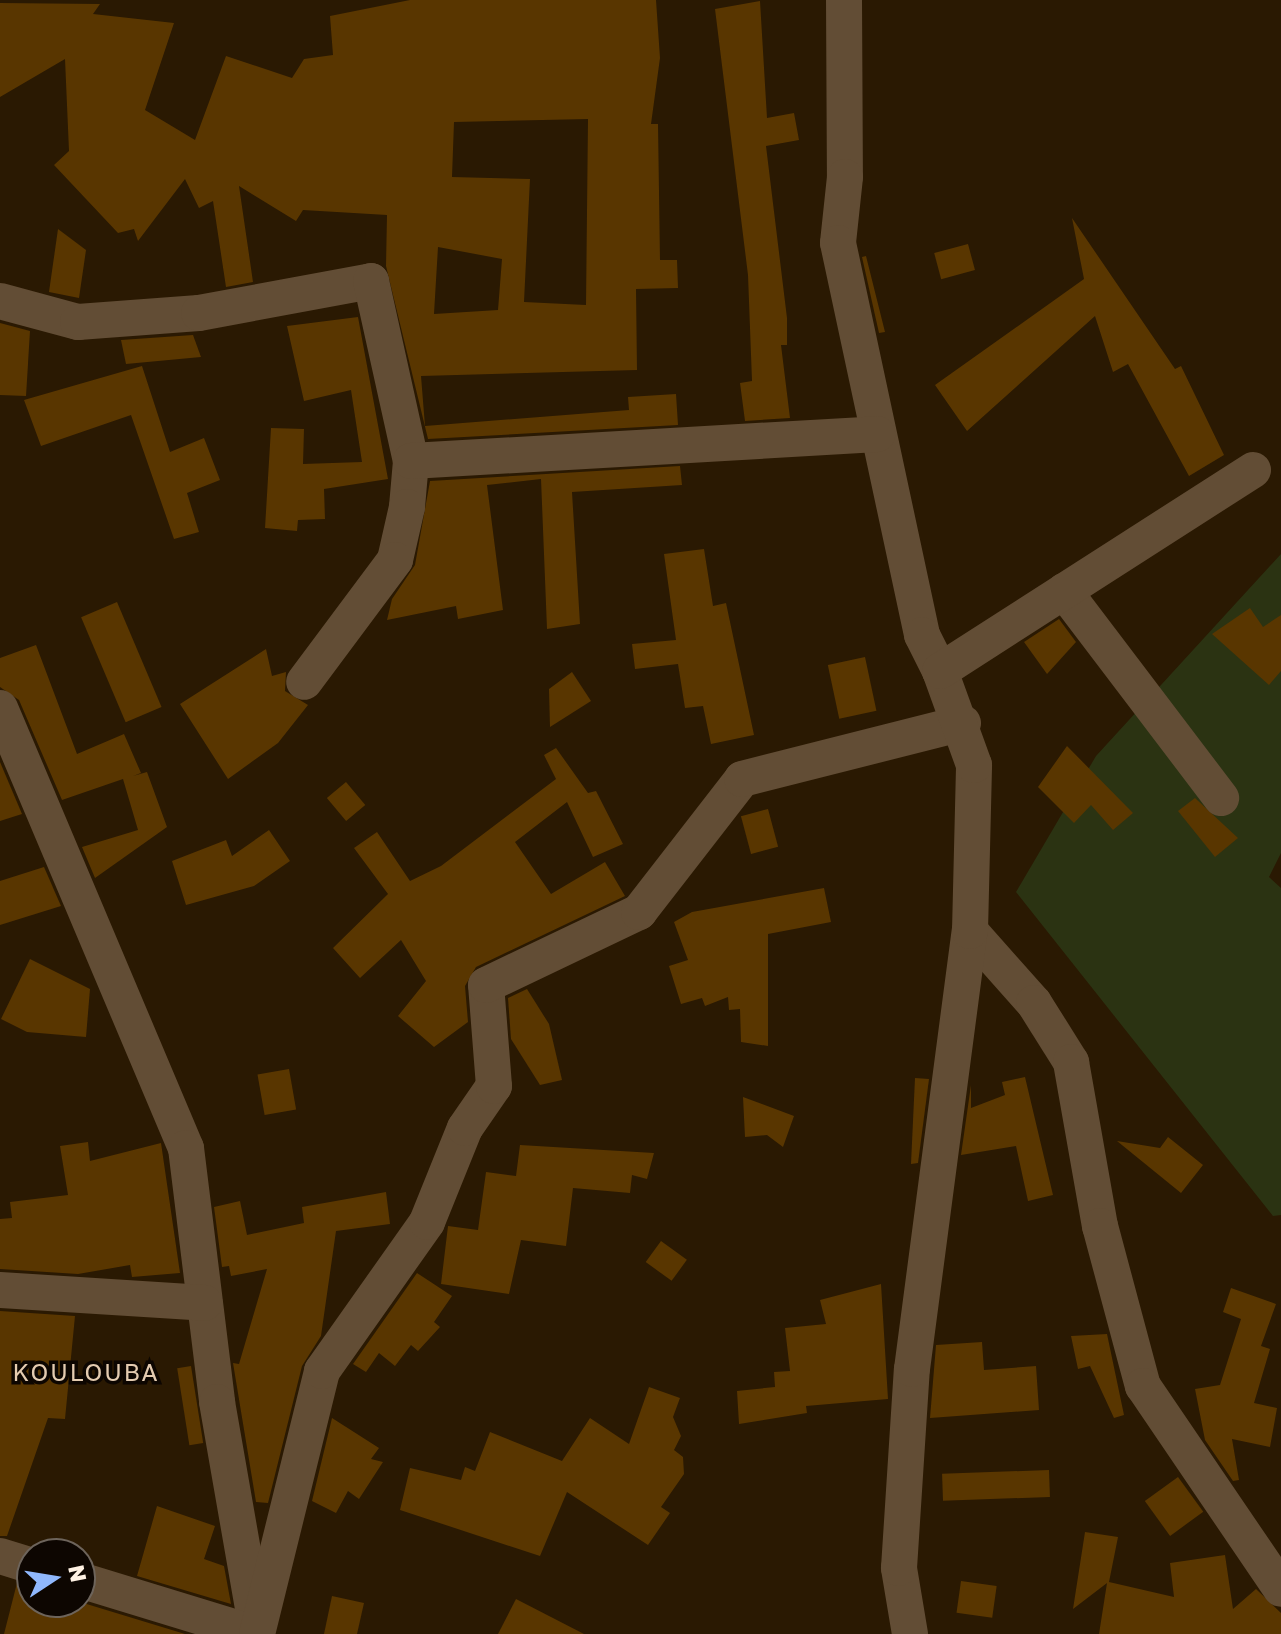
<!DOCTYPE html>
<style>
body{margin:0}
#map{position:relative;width:1281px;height:1634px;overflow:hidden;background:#2a1902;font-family:"Golos Text",sans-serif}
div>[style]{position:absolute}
.green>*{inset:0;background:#2b3312}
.building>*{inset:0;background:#593600;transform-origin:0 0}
.minor>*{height:36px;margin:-18px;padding:0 18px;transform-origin:18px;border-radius:18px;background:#624d35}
span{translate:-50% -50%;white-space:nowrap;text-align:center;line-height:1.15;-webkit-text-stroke:7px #0d0601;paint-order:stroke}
.quarter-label{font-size:24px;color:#e4cbb0;letter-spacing:2px}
.north{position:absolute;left:16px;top:1538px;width:80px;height:80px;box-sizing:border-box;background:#0d0601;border:2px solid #6d645b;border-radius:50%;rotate:78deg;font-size:22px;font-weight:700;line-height:32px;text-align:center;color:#fef1e3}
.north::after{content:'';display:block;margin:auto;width:28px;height:36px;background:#90b8fd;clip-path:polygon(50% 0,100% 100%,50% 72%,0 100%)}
</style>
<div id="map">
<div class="green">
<div style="clip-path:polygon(1281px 554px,1281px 853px,1269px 877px,1281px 888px,1281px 1215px,1273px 1216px,1016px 892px,1096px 756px)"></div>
</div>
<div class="building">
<div style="clip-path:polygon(evenodd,410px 0,656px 0,660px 58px,651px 124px,658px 124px,660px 260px,677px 260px,678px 288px,636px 289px,637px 370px,421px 376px,425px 426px,629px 410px,628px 397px,676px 394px,678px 425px,428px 439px,386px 266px,387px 215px,303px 210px,296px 221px,239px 186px,253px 282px,226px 287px,213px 201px,199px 208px,185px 179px,138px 241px,134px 229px,118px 233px,54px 165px,69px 151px,65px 59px,0 97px,0 3px,100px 4px,93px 14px,174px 23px,145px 110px,195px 140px,226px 56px,292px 78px,304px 59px,333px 55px,330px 16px,410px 0,588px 119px,586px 305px,524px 302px,530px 179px,452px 177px,454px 122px,588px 119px,410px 0,438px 247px,502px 259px,498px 310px,434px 314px,438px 247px)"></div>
<div style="clip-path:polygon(760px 1px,767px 118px,794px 113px,799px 140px,766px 146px,787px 318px,787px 345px,781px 345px,790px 418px,745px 421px,740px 383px,752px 381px,748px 275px,715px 9px)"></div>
<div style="clip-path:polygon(1072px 218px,1175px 369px,1181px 366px,1224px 455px,1189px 476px,1128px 364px,1113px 372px,1095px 316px,967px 431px,935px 385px,1084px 279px)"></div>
<div style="clip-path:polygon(58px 229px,86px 250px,79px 298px,49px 292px)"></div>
<div style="left:968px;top:244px;width:27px;height:35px;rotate:75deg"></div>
<div style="clip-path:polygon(866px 256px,885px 332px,879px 333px,862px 257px)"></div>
<div style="clip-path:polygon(358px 317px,388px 479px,324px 489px,325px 519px,298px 520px,297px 531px,265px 528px,271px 428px,304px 429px,303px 464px,362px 462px,351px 390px,304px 401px,287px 326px)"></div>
<div style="clip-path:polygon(0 323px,30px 331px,26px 396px,0 395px)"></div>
<div style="clip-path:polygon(193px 335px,201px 357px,126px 364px,121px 340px)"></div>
<div style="clip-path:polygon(142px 366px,170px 452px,204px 438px,220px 480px,187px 493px,199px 532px,174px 539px,131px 415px,41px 446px,24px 400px)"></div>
<div style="clip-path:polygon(680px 466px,682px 485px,572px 492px,580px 624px,547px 629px,541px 479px,487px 485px,503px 610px,458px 619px,456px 606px,387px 620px,392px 599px,415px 565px,430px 481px)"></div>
<div style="clip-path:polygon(704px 549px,713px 606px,726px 603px,754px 735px,711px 744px,703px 706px,685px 708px,678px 664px,635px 669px,632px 644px,676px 640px,664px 554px)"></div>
<div style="left:117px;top:602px;width:114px;height:39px;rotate:67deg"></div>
<div style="clip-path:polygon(1250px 608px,1263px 627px,1281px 615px,1281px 671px,1269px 685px,1212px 634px)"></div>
<div style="clip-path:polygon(1059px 619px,1076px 642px,1047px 674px,1024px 642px)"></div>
<div style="clip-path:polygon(36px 645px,77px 754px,124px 734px,141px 773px,133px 776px,147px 772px,167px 827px,95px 878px,82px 847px,138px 830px,123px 779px,62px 800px,19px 700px,0 687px,0 658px)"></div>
<div style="clip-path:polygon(266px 649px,272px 676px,286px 672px,285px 691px,308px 705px,278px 743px,228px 779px,180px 704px)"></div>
<div style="left:865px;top:657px;width:55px;height:38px;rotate:78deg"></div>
<div style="clip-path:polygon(572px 672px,591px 701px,550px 727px,549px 689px)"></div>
<div style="clip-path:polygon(1067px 746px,1133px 813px,1113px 830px,1091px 805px,1074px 823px,1038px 787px)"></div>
<div style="clip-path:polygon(556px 748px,588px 793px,596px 791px,623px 844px,593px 857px,567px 802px,515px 842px,551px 894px,605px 862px,625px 896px,476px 967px,465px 986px,468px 1022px,434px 1047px,398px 1016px,426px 981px,401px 940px,360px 978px,333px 948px,388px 894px,354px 848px,377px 832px,410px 881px,441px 866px,556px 779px,544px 755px)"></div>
<div style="clip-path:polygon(0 762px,22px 814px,0 821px)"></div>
<div style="left:346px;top:782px;width:30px;height:25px;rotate:50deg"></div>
<div style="clip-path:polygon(1195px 798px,1238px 838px,1215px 857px,1178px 811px)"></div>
<div style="left:768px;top:809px;width:39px;height:28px;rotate:75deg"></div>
<div style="clip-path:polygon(269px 830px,290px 861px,254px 886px,186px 905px,172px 861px,226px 840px,232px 856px)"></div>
<div style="clip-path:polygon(44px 867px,61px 906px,0 925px,0 881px)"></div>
<div style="clip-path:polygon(824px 888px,831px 922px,768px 934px,768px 1046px,741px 1042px,740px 1009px,729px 1010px,728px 997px,705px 1006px,702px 998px,681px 1004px,669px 966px,688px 960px,674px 922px,692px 912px)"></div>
<div style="clip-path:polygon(30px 959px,90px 989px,86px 1037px,27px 1032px,1px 1019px)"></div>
<div style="clip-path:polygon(527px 989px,549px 1024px,562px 1080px,540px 1085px,511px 1039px,508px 998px)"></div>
<div style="left:289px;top:1069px;width:41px;height:32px;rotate:80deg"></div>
<div style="clip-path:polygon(1025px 1077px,1053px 1195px,1028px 1201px,1016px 1146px,961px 1155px,971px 1085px,971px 1108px,1005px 1095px,1002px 1082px)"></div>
<div style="clip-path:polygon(915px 1078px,929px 1079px,918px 1163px,911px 1164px)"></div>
<div style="clip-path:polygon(743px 1097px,794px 1116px,783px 1147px,767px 1135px,745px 1137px)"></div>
<div style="clip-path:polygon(1168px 1137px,1203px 1165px,1181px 1193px,1117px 1141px,1160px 1148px)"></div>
<div style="clip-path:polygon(88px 1142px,90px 1161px,161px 1143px,180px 1273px,132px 1277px,130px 1265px,78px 1274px,0 1269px,0 1219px,12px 1218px,10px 1202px,68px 1195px,60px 1146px)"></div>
<div style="clip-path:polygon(520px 1145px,654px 1153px,647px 1179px,632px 1175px,630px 1193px,573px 1188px,566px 1246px,521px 1240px,509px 1294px,441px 1284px,448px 1226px,478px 1230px,486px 1172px,516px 1176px)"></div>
<div style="clip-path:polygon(386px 1192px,390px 1224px,336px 1231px,321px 1336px,302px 1366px,268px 1503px,256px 1502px,233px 1363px,239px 1364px,267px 1269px,231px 1276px,229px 1266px,222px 1267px,214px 1207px,240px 1201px,247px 1235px,304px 1223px,302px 1207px)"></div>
<div style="left:661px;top:1241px;width:32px;height:26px;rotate:36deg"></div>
<div style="clip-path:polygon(417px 1273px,452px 1296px,434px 1322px,440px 1327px,418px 1351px,411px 1345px,395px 1366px,379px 1353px,366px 1372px,353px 1364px)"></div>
<div style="clip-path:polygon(881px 1284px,888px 1399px,806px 1406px,807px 1413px,739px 1424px,737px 1391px,775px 1387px,774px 1372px,790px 1371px,785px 1328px,826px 1324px,820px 1300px)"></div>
<div style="clip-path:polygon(1231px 1288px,1276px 1304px,1261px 1346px,1270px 1349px,1254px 1403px,1277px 1408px,1270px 1447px,1232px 1439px,1239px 1480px,1233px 1481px,1205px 1440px,1195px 1389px,1220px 1385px,1241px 1319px,1223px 1312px)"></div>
<div style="clip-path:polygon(0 1311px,75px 1316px,65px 1419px,48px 1418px,7px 1536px,0 1536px)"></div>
<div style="clip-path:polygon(1107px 1334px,1124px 1415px,1114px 1418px,1090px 1366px,1078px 1369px,1071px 1336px)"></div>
<div style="clip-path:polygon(982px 1342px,984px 1370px,1036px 1366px,1039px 1410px,930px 1418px,936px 1345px)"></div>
<div style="left:191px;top:1366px;width:78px;height:14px;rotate:81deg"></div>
<div style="clip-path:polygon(649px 1387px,680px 1398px,673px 1417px,681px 1436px,674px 1450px,683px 1457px,684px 1474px,661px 1507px,670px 1513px,648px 1545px,567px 1492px,540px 1556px,400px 1510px,410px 1468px,461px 1480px,465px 1467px,475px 1471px,490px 1432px,562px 1461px,590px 1418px,629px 1444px)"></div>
<div style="clip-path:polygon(332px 1418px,379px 1448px,371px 1459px,383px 1462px,359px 1499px,348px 1491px,336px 1513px,312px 1501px)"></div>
<div style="left:1049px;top:1470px;width:27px;height:107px;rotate:88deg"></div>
<div style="left:1178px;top:1477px;width:43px;height:41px;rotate:54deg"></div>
<div style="clip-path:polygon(157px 1506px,215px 1526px,204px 1559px,224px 1566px,231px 1604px,137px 1576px)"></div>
<div style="clip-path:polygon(1085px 1532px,1118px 1537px,1109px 1582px,1174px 1597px,1170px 1563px,1225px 1555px,1233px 1609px,1256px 1589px,1281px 1613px,1281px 1634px,1099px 1634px,1107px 1583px,1073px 1609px)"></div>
<div style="left:961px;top:1581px;width:36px;height:32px;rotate:8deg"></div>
<div style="clip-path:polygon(17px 1583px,32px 1586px,32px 1602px,80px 1602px,185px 1634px,4px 1634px)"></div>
<div style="clip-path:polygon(332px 1596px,364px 1603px,357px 1634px,324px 1634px)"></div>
<div style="clip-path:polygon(516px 1599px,584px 1634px,498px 1634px)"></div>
</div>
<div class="minor">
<div style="left:844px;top:0;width:177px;rotate:89.7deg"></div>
<div style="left:845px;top:177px;width:66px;rotate:96.1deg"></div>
<div style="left:838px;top:243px;width:401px;rotate:77.9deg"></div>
<div style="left:922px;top:635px;width:40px;rotate:63.4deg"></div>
<div style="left:0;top:301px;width:81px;rotate:15.1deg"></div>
<div style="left:78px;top:322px;width:121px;rotate:-4.3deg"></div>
<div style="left:199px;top:313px;width:175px;rotate:-10.5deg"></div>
<div style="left:371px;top:281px;width:184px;rotate:77.5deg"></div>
<div style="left:411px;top:461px;width:46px;rotate:95deg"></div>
<div style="left:407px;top:507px;width:54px;rotate:102.8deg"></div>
<div style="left:395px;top:560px;width:152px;rotate:126.7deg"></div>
<div style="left:411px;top:461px;width:467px;rotate:-3.3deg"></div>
<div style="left:1064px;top:591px;width:260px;rotate:52.8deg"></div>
<div style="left:0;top:708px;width:478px;rotate:67.1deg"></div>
<div style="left:186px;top:1148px;width:256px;rotate:83deg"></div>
<div style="left:217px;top:1402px;width:221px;rotate:80.1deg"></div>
<div style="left:970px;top:931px;width:96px;rotate:48.4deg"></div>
<div style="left:1034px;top:1003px;width:70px;rotate:57.9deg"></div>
<div style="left:1071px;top:1062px;width:167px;rotate:80deg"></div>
<div style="left:1100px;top:1226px;width:166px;rotate:75deg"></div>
<div style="left:1143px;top:1386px;width:245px;rotate:55.8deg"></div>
<div style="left:0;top:1290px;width:205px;rotate:3.6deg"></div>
<div style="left:0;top:1556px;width:34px;rotate:17deg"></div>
<div style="left:80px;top:1580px;width:185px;rotate:17deg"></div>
<div style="left:257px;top:1634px;width:271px;rotate:-76.1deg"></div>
<div style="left:322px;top:1371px;width:182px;rotate:-54.8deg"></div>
<div style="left:427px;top:1222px;width:101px;rotate:-68deg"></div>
<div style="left:465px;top:1128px;width:51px;rotate:-55.4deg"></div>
<div style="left:494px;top:1086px;width:101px;rotate:-94.5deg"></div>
<div style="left:486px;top:985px;width:170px;rotate:-25.5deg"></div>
<div style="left:639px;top:912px;width:168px;rotate:-52.2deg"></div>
<div style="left:742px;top:779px;width:228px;rotate:-14.2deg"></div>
<div style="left:910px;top:1634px;width:67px;rotate:-99.5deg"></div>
<div style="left:899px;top:1568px;width:199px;rotate:-86.3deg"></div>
<div style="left:912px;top:1369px;width:442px;rotate:-82.5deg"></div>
<div style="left:970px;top:931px;width:166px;rotate:-88.6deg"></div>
<div style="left:974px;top:765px;width:100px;rotate:-109.9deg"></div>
<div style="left:940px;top:671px;width:372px;rotate:-32.7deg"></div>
</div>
<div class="quarter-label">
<span style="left:86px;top:1372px">KOULOUBA</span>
</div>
<div class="north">N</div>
</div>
